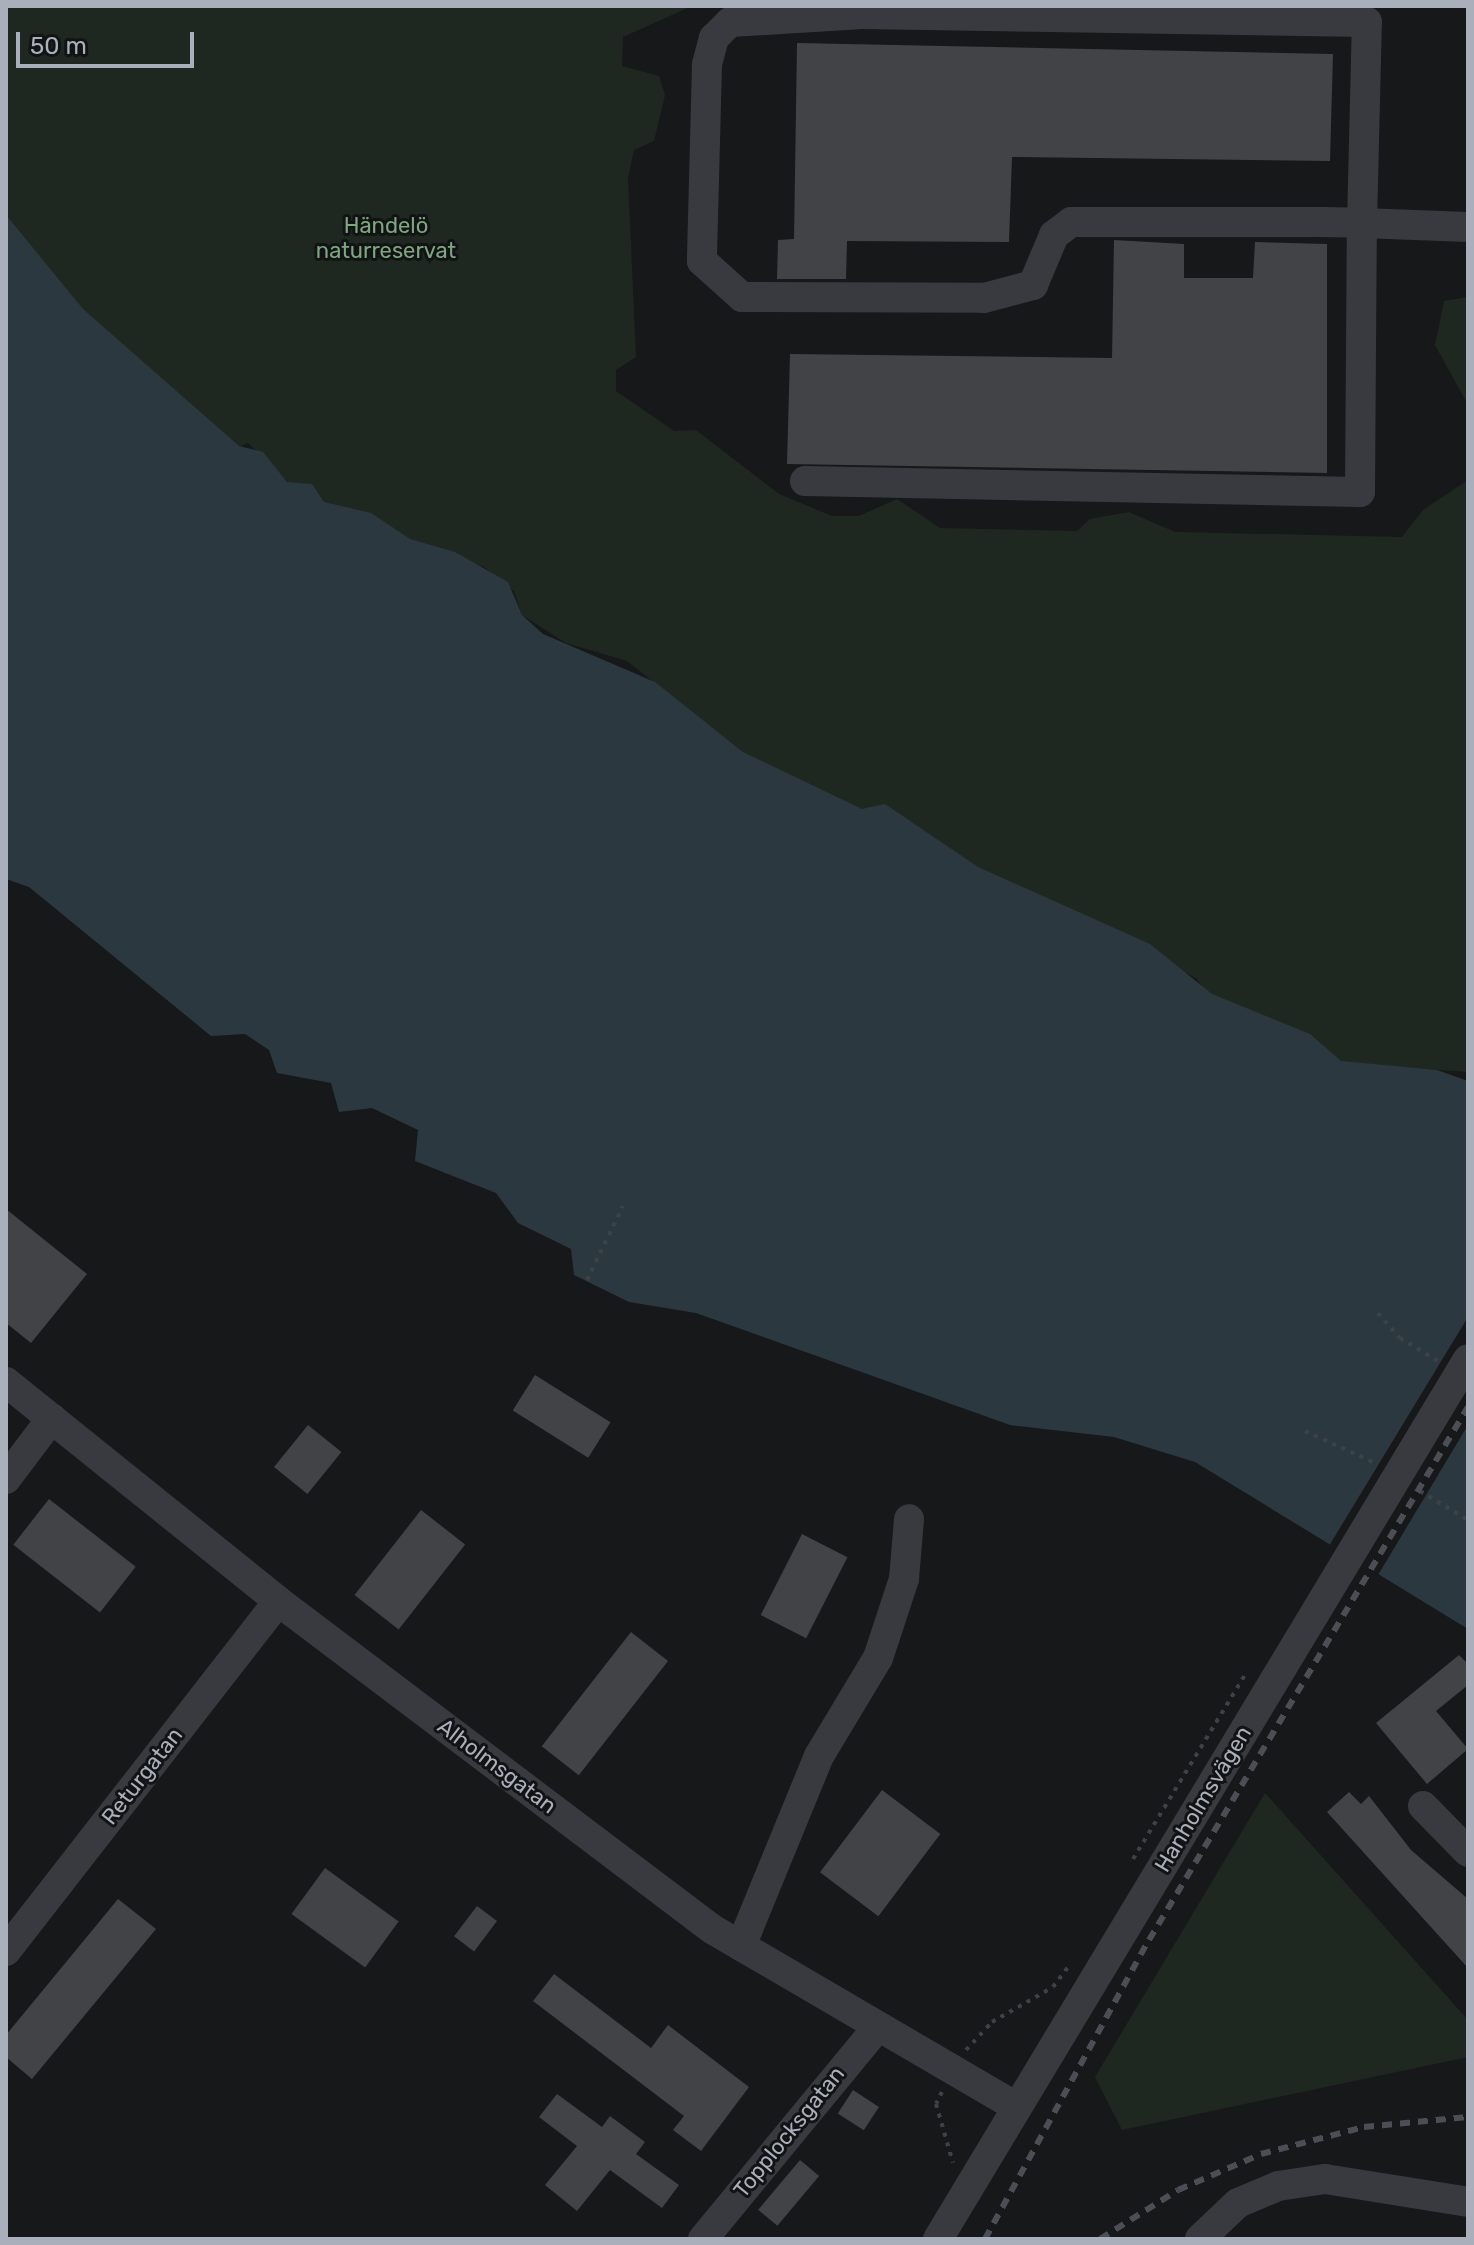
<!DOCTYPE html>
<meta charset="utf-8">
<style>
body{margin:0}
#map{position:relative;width:1474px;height:2245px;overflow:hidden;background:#17181a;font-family:Rubik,sans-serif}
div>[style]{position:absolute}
.green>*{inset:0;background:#1f2820}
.water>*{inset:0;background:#2c383f}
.pier>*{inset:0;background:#17181a}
.building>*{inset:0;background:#414347;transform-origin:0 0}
.path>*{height:4px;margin-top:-2px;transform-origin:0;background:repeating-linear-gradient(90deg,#3e4146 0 4px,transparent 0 10px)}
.minor>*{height:30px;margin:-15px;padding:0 15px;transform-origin:15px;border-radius:15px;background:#383a3f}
.rail>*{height:6px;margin-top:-3px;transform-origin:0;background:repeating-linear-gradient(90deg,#4b4e54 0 10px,transparent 0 18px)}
span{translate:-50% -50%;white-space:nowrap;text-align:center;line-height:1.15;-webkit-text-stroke:6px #121315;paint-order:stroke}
.park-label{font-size:22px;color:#7ea77f}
.street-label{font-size:22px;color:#a9afbb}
.frame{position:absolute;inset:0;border:8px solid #a9afbb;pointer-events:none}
.scale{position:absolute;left:16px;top:32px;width:178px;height:36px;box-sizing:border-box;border:4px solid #a9afbb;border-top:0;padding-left:10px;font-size:24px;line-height:28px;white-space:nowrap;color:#a9afbb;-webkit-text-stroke:6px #121315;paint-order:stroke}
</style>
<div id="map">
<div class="green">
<div style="clip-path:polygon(6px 6px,692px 6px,623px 37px,622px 66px,659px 76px,665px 95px,654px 141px,634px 150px,628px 178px,636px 357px,616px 370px,616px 391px,674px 431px,696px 430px,779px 494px,832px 516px,859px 516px,897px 499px,940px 528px,1077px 531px,1090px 519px,1129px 512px,1175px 532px,1402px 537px,1423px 510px,1468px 480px,1468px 1072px,1339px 1063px,1212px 1000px,1196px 978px,743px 752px,627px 661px,566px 643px,522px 615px,514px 591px,484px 567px,307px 501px,248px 443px,239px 447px,149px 375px,6px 233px)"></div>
<div style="clip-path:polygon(1468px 297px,1468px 405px,1435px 345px,1444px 301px)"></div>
<div style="clip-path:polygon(1265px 1793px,1468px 2020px,1468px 2057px,1122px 2130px,1095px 2077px)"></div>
</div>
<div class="water">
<div style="clip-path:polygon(6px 215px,83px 309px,239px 446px,263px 452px,287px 482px,312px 484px,324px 502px,371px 513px,410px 539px,455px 552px,508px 582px,522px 615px,543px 634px,655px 682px,743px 752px,862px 809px,885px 804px,978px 867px,1150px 944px,1212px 994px,1310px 1034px,1341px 1061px,1437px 1070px,1468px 1081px,1468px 1629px,1195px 1462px,1114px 1437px,1010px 1425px,696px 1313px,629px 1302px,574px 1275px,571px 1249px,518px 1223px,496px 1193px,415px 1161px,418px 1130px,372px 1108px,339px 1112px,331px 1083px,277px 1073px,269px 1050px,245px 1034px,211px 1036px,29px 887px,6px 879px)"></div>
</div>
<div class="pier">
<div style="clip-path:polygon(1468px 1317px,1468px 1425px,1378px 1575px,1329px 1546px)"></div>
</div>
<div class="building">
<div style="clip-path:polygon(797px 43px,1333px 54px,1330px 161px,1012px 157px,1009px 242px,847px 241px,846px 279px,777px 279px,778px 240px,794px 239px)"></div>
<div style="clip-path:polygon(1114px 240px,1184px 244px,1184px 278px,1253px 278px,1255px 242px,1327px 244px,1327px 473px,787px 464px,790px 354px,1112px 358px)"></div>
<div style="clip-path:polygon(6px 1209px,87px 1274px,31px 1343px,6px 1323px)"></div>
<div style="left:535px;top:1375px;width:89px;height:42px;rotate:32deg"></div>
<div style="left:308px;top:1425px;width:43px;height:54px;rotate:39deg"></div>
<div style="left:49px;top:1499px;width:110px;height:58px;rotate:38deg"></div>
<div style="left:421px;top:1510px;width:56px;height:108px;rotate:38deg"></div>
<div style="left:802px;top:1534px;width:51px;height:91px;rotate:27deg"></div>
<div style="left:631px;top:1632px;width:47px;height:145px;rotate:38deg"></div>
<div style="clip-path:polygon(1459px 1655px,1468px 1664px,1468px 1685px,1436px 1711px,1468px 1749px,1427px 1784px,1376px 1723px)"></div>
<div style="left:882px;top:1790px;width:73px;height:103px;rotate:37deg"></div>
<div style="clip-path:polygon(1349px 1792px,1361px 1804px,1369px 1796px,1411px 1850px,1468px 1899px,1468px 1968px,1327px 1812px)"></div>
<div style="left:325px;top:1868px;width:91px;height:57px;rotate:36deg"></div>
<div style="clip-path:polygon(118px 1899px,156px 1929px,32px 2079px,6px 2057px,6px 2035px)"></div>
<div style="left:477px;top:1906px;width:25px;height:38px;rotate:37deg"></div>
<div style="clip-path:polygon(554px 1974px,651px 2048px,668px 2025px,749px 2087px,701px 2151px,673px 2130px,684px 2116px,533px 2001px)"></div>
<div style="left:853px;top:2090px;width:31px;height:28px;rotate:33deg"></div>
<div style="clip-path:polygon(557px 2094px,602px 2127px,610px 2116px,645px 2142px,636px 2154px,679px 2185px,662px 2208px,610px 2170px,577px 2211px,545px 2185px,577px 2146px,539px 2117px)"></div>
<div style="left:800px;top:2160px;width:25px;height:65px;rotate:40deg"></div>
</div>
<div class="path">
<div style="left:587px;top:1280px;width:82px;rotate:-64.1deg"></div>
<div style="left:1378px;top:1313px;width:33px;rotate:49deg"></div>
<div style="left:1400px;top:1338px;width:44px;rotate:31.2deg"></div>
<div style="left:1305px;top:1431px;width:77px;rotate:24.6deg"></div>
<div style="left:1420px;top:1491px;width:56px;rotate:31.1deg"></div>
<div style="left:1133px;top:1859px;width:218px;rotate:-58.7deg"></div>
<div style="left:966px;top:2050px;width:38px;rotate:-47deg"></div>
<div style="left:992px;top:2022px;width:70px;rotate:-29.8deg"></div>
<div style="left:1053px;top:1987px;width:26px;rotate:-53deg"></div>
<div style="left:942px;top:2092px;width:13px;rotate:117deg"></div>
<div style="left:936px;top:2104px;width:61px;rotate:73.9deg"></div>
</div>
<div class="minor">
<div style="left:805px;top:481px;width:555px;rotate:1.14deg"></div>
<div style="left:1360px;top:492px;width:269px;rotate:-89.6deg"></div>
<div style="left:1362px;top:223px;width:201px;rotate:-88.6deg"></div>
<div style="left:1367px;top:22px;width:505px;rotate:-179.09deg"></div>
<div style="left:862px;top:14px;width:132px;rotate:176.5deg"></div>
<div style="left:730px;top:22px;width:23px;rotate:135deg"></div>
<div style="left:714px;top:38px;width:28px;rotate:105deg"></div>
<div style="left:707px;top:65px;width:196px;rotate:91.5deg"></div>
<div style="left:702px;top:261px;width:54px;rotate:42deg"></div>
<div style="left:742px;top:297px;width:242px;rotate:0.2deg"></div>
<div style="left:984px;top:298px;width:51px;rotate:-14.9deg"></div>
<div style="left:1033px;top:285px;width:54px;rotate:-67.2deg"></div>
<div style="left:1054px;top:235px;width:21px;rotate:-37deg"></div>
<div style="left:1071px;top:222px;width:252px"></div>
<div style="left:1323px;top:222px;width:39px;rotate:1deg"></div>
<div style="left:1362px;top:223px;width:106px;rotate:2.2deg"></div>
<div style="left:6px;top:1382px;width:349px;rotate:38.8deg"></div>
<div style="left:278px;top:1601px;width:544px;rotate:37.08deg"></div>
<div style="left:712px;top:1929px;width:353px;rotate:30.3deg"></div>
<div style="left:6px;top:1479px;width:76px;rotate:-53deg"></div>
<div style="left:1423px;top:1806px;width:64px;rotate:45.6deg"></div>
<div style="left:741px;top:1946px;width:205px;rotate:-67.7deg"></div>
<div style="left:819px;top:1756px;width:114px;rotate:-59deg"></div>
<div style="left:878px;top:1658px;width:83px;rotate:-71.8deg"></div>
<div style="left:904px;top:1579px;width:60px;rotate:-85.2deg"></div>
<div style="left:6px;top:1951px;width:443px;rotate:-52.1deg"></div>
<div style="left:703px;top:2239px;width:275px;rotate:-50.5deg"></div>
<div style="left:938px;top:2239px;width:1027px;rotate:-58.94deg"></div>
<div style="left:1200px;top:2239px;width:52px;rotate:-43.5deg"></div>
<div style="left:1238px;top:2203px;width:43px;rotate:-23deg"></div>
<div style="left:1278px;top:2186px;width:48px;rotate:-8.5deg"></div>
<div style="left:1325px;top:2179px;width:145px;rotate:9.1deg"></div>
</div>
<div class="rail">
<div style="left:985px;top:2239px;width:341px;rotate:-61.3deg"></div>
<div style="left:1149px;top:1940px;width:621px;rotate:-59.1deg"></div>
<div style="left:1100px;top:2239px;width:92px;rotate:-32.1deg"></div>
<div style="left:1178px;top:2190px;width:90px;rotate:-23.4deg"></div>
<div style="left:1261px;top:2154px;width:106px;rotate:-14.7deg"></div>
<div style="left:1364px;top:2127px;width:104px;rotate:-5.5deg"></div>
</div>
<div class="park-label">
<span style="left:386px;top:238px">Händelö<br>naturreservat</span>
</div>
<div class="street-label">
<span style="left:497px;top:1766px;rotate:37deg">Alholmsgatan</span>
<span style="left:142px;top:1776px;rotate:-52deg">Returgatan</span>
<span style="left:1203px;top:1799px;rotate:-59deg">Hanholmsvägen</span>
<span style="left:789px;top:2132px;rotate:-51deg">Topplocksgatan</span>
</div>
<div class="frame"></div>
<div class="scale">50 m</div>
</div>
